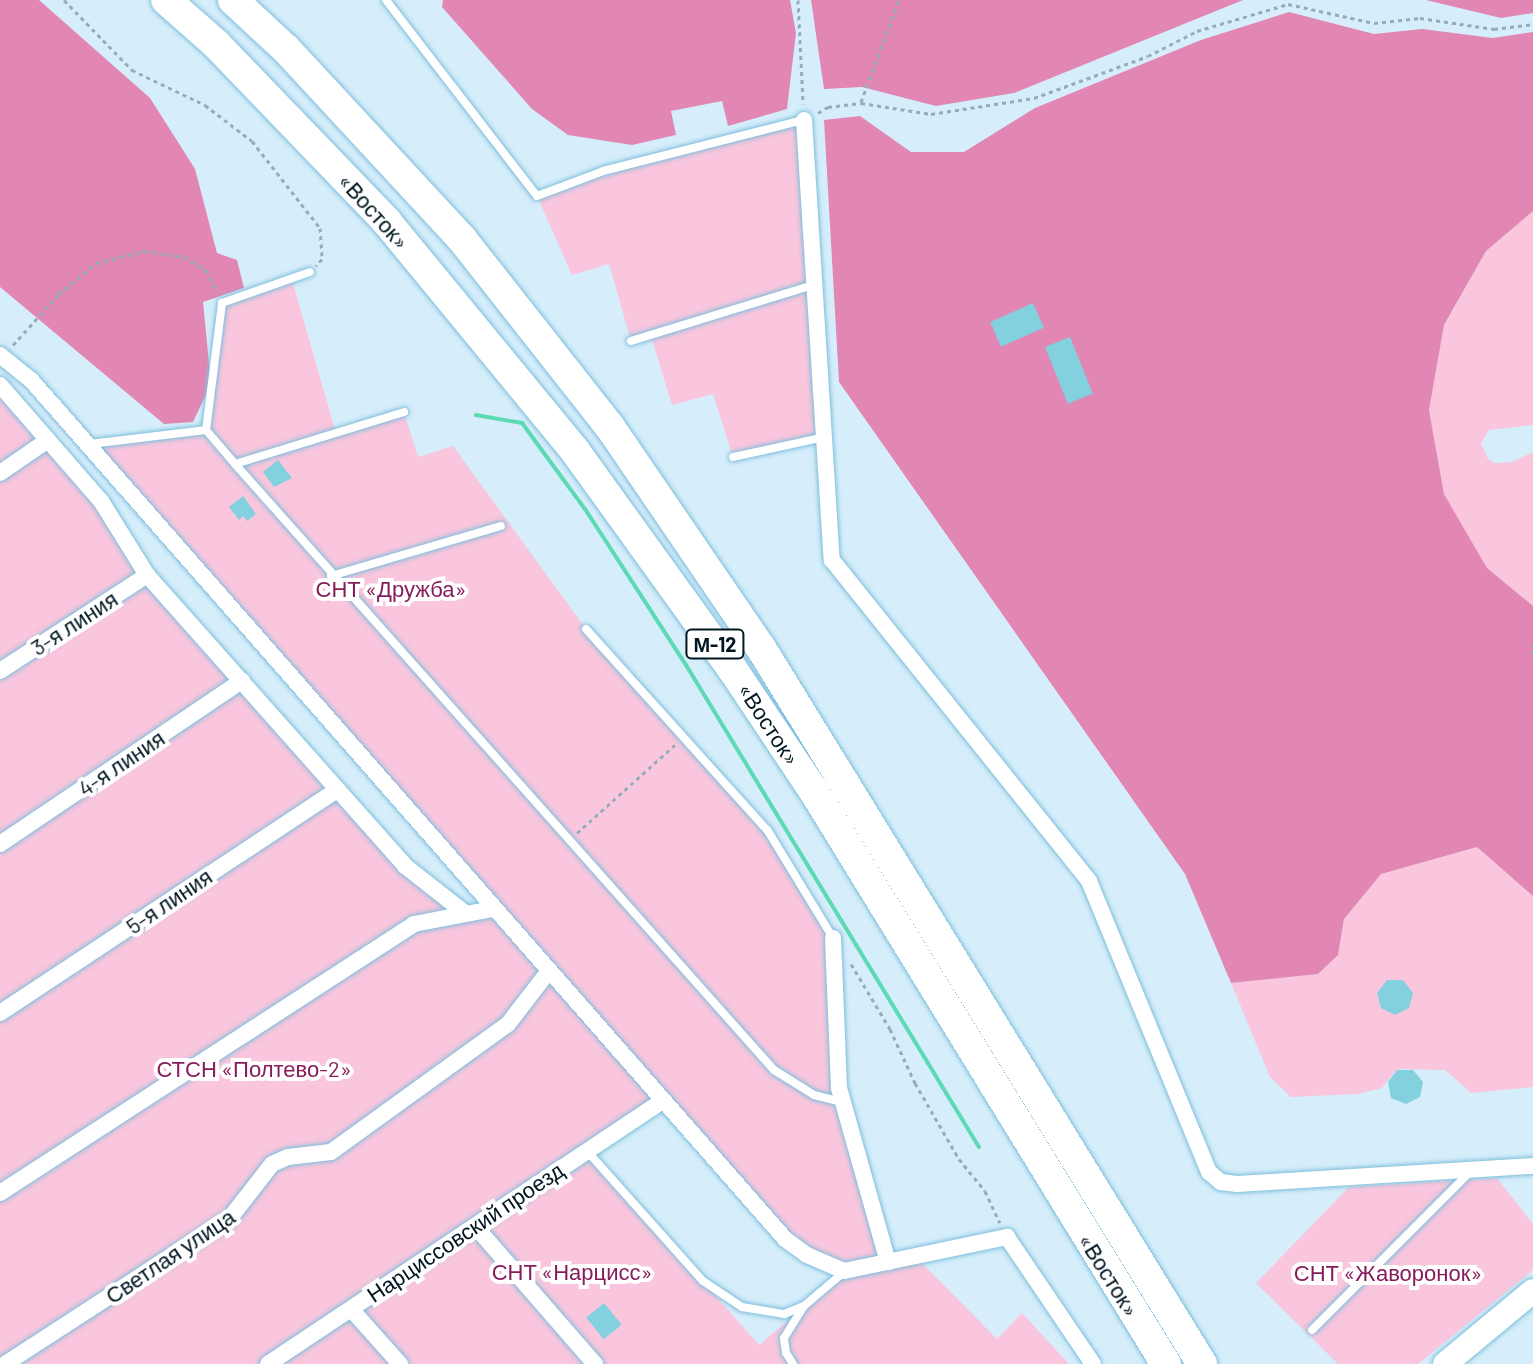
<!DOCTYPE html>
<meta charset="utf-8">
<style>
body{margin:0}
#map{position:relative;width:1533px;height:1364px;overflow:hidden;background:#d6eefb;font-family:Barlow,sans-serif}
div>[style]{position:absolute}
.green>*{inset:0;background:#f9c6dd}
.forest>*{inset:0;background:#e286b3}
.stream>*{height:4px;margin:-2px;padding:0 2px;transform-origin:2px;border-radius:2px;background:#5dd9b3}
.building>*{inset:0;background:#83d0de;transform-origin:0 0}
.path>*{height:3px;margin-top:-1.5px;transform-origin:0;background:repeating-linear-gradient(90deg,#95acb9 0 4px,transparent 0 8px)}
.roads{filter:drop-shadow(0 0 2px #7ebedc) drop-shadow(0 0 2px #7ebedc)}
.lane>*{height:8px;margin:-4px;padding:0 4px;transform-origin:4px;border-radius:4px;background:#fff}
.street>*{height:16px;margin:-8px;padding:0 8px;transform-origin:8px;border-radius:8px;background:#fff}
.secondary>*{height:24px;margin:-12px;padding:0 12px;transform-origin:12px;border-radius:12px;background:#fff}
.highway>*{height:30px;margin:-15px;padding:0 15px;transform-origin:15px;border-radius:15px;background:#fff}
span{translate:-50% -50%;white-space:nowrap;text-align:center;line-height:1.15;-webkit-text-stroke:8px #fff;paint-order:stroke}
.shield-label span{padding:2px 6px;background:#fff;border:2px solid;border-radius:6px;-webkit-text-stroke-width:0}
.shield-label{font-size:20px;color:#001621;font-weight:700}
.street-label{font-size:22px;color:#001621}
.park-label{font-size:22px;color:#871c5b}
</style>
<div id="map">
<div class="green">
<div style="clip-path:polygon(804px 120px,826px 437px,733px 457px,713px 394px,672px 405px,651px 336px,631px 341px,609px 264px,572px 275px,537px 196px,603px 171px)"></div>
<div style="clip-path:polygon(1533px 211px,1533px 425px,1489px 430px,1481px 443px,1488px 459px,1495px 463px,1512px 462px,1533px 452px,1533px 606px,1487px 568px,1444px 494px,1429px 410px,1444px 326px,1486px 251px)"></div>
<div style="clip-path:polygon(evenodd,292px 280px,336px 433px,404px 412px,418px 457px,453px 446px,586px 629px,768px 831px,833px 938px,839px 1088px,888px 1261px,915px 1256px,997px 1339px,1022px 1313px,1069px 1364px,0 1364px,0 385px,19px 403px,147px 575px,405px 866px,465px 913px,491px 909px,85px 444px,205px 430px,222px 303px,292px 280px,663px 1101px,807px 1255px,844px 1272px,759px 1345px,588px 1151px,663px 1101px)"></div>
<div style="clip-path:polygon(1477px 847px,1533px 896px,1533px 1087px,1471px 1093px,1445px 1070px,1397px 1069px,1382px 1088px,1358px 1094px,1291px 1097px,1270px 1077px,1231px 983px,1318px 974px,1338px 955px,1344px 919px,1380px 874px)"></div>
<div style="clip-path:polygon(1497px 1178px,1533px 1224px,1533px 1270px,1418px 1364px,1338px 1364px,1256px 1283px,1349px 1187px)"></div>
</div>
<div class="forest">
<div style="clip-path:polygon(0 0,39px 0,150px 98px,195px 169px,217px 253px,237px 260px,244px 288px,203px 302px,211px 384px,193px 422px,164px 424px,0 287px)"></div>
<div style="clip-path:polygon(443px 0,790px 0,796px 33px,787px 109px,728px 126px,722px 101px,671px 111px,676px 135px,632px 145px,568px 135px,532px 109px,442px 7px)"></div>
<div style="clip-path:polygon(811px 0,1243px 0,1014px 93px,936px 106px,862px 87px,824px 89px)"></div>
<div style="clip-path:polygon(1426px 0,1533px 0,1533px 13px,1501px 18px)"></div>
<div style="clip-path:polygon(1289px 12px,1374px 34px,1422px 29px,1493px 38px,1533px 32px,1533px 211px,1486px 251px,1444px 325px,1429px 410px,1444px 494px,1487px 568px,1533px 606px,1533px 896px,1477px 847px,1381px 874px,1344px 919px,1338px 955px,1318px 974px,1231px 983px,1185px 874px,839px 382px,824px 120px,860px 116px,911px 152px,964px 152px,1035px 108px,1201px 40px)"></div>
</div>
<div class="stream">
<div style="left:476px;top:415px;width:47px;rotate:9.9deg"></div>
<div style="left:522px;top:423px;width:107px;rotate:53.8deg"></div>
<div style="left:585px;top:509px;width:186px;rotate:57.1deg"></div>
<div style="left:686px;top:665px;width:564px;rotate:58.71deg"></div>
</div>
<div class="building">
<div style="left:1033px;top:303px;width:27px;height:47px;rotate:66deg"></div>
<div style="left:1070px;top:337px;width:61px;height:27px;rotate:68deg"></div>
<div style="clip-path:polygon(278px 460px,292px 478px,274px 487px,263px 472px)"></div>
<div style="clip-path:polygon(243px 496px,256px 514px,247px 521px,243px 516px,239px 520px,229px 507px)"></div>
<div style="clip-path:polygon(1387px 980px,1403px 980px,1413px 993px,1409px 1008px,1395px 1015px,1381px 1008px,1377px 993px)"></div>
<div style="clip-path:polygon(1397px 1070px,1413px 1070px,1423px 1082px,1420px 1097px,1406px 1104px,1391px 1098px,1388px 1082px)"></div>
<div style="left:604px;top:1303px;width:28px;height:23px;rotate:51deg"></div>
</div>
<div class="path">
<div style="left:64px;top:0;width:98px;rotate:45.8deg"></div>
<div style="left:132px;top:70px;width:81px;rotate:25.6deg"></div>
<div style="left:205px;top:105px;width:59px;rotate:37.5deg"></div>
<div style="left:252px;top:141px;width:110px;rotate:52deg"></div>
<div style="left:320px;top:228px;width:31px;rotate:86deg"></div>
<div style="left:322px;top:259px;width:9px;rotate:131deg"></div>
<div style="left:798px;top:0;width:104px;rotate:87.2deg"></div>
<div style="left:861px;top:102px;width:109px;rotate:-69.6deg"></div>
<div style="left:818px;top:113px;width:12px;rotate:-31deg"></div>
<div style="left:828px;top:107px;width:33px;rotate:-7deg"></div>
<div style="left:861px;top:103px;width:71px;rotate:8.9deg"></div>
<div style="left:931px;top:114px;width:104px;rotate:-8.8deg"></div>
<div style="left:1034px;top:98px;width:121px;rotate:-20.2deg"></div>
<div style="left:1148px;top:56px;width:55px;rotate:-27deg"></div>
<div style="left:1197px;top:31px;width:95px;rotate:-16.5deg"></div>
<div style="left:1288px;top:4px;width:88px;rotate:12.5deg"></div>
<div style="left:1374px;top:23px;width:46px;rotate:-6.2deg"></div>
<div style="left:1420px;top:18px;width:75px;rotate:8.5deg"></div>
<div style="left:1494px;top:29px;width:39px;rotate:-7deg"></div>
<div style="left:13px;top:345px;width:69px;rotate:-48deg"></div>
<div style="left:59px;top:294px;width:48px;rotate:-40deg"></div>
<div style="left:96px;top:263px;width:50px;rotate:-13.8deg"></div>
<div style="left:145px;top:251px;width:39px;rotate:9deg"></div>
<div style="left:184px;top:257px;width:26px;rotate:31deg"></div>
<div style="left:206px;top:270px;width:25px;rotate:63deg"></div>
<div style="left:1533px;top:643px;width:16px;rotate:90deg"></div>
<div style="left:577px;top:833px;width:133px;rotate:-42deg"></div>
<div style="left:851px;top:964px;width:76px;rotate:59deg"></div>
<div style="left:890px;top:1029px;width:60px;rotate:65.2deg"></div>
<div style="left:915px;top:1083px;width:88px;rotate:59.9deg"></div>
<div style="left:959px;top:1159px;width:41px;rotate:50.9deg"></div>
<div style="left:985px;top:1191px;width:35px;rotate:65deg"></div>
</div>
<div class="roads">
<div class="lane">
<div style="left:386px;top:0;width:247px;rotate:52.4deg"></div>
<div style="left:537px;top:196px;width:71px;rotate:-20.7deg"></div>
<div style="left:603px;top:171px;width:206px;rotate:-14.3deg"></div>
<div style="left:631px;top:341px;width:190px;rotate:-17.1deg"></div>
<div style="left:206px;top:430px;width:128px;rotate:-82.8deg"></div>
<div style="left:222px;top:303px;width:93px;rotate:-19.4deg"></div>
<div style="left:90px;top:444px;width:117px;rotate:-6.9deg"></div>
<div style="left:206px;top:430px;width:45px;rotate:49.5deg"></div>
<div style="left:235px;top:464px;width:177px;rotate:-17.1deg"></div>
<div style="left:733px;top:457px;width:94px;rotate:-12.3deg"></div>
<div style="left:235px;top:464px;width:811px;rotate:48.35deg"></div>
<div style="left:774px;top:1070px;width:47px;rotate:32deg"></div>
<div style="left:814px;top:1095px;width:29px;rotate:14deg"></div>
<div style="left:331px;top:576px;width:177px;rotate:-16.4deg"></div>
<div style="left:586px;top:629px;width:272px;rotate:48deg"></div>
<div style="left:768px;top:831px;width:125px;rotate:58.7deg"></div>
<div style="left:587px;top:1151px;width:174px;rotate:48.3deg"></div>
<div style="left:703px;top:1281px;width:47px;rotate:33.7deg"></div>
<div style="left:742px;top:1307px;width:43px;rotate:9.5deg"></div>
<div style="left:784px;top:1314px;width:22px;rotate:-22deg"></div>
<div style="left:804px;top:1306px;width:52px;rotate:-40.4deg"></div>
<div style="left:1312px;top:1330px;width:222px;rotate:-45deg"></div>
<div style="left:793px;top:1364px;width:13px;rotate:-122deg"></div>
<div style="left:786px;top:1353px;width:15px;rotate:-98deg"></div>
<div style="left:784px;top:1338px;width:36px;rotate:-58deg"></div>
</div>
<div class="street">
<div style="left:804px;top:120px;width:441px;rotate:86.4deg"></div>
<div style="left:832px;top:560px;width:411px;rotate:51.3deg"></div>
<div style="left:1089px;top:881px;width:315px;rotate:67.6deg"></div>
<div style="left:1209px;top:1172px;width:16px;rotate:40deg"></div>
<div style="left:1221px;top:1182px;width:16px;rotate:7deg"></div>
<div style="left:1237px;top:1184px;width:297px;rotate:-3.5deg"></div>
<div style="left:0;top:355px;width:40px;rotate:39deg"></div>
<div style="left:31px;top:380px;width:1143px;rotate:48.72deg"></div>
<div style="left:785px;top:1239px;width:27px;rotate:36deg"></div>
<div style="left:807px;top:1255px;width:40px;rotate:23.4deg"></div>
<div style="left:844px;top:1271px;width:167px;rotate:-11.8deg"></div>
<div style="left:1007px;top:1237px;width:153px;rotate:55.9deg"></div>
<div style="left:0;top:385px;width:154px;rotate:49deg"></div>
<div style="left:101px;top:501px;width:87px;rotate:58.1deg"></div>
<div style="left:147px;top:575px;width:389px;rotate:48.4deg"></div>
<div style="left:405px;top:866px;width:76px;rotate:38.1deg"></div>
<div style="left:0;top:473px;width:58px;rotate:-34.5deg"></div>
<div style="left:0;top:671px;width:176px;rotate:-33.1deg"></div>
<div style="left:0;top:844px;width:292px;rotate:-34deg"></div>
<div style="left:833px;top:938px;width:150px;rotate:87.7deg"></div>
<div style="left:839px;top:1088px;width:181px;rotate:74.3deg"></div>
<div style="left:0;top:1013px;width:405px;rotate:-33.5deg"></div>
<div style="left:0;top:1193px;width:494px;rotate:-33deg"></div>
<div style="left:414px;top:924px;width:79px;rotate:-10.9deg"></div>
<div style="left:475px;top:1226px;width:183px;rotate:49deg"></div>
<div style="left:351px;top:1309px;width:74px;rotate:48.3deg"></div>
<div style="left:5px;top:1364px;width:268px;rotate:-33deg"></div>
<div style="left:230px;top:1218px;width:68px;rotate:-52.1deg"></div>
<div style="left:272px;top:1164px;width:17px;rotate:-24deg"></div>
<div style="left:288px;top:1157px;width:43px;rotate:-6.6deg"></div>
<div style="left:331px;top:1152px;width:218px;rotate:-35.9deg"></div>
<div style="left:508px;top:1024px;width:66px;rotate:-52.4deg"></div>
<div style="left:268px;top:1364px;width:474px;rotate:-33.7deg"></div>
</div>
<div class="secondary">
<div style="left:1445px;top:1364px;width:114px;rotate:-39.7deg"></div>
</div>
<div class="highway">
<div style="left:166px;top:0;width:67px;rotate:41.3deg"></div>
<div style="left:216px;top:44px;width:247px;rotate:46.1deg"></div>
<div style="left:387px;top:222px;width:296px;rotate:50.6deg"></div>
<div style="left:575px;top:451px;width:270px;rotate:54.2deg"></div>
<div style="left:733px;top:670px;width:148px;rotate:56.3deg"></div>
<div style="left:815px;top:793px;width:670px;rotate:58.42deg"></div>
<div style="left:233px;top:0;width:72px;rotate:42.8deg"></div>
<div style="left:286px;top:49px;width:259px;rotate:47.2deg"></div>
<div style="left:462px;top:239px;width:239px;rotate:51.8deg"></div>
<div style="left:610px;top:427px;width:268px;rotate:55.7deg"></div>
<div style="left:761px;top:648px;width:841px;rotate:58.37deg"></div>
</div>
</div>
<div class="shield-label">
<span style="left:715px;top:644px">М-12</span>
</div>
<div class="street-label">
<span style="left:374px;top:211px;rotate:48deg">«Восток»</span>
<span style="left:74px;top:623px;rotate:-33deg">3-я линия</span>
<span style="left:769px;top:724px;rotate:57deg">«Восток»</span>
<span style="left:121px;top:763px;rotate:-34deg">4-я линия</span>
<span style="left:169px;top:901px;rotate:-34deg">5-я линия</span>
<span style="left:465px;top:1232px;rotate:-34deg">Нарциссовский проезд</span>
<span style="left:170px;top:1256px;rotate:-34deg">Светлая улица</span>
<span style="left:1109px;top:1275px;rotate:58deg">«Восток»</span>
</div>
<div class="park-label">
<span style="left:391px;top:589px">СНТ «Дружба»</span>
<span style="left:254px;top:1069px">СТСН «Полтево-2»</span>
<span style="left:572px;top:1272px">СНТ «Нарцисс»</span>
<span style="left:1388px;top:1273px">СНТ «Жаворонок»</span>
</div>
</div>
